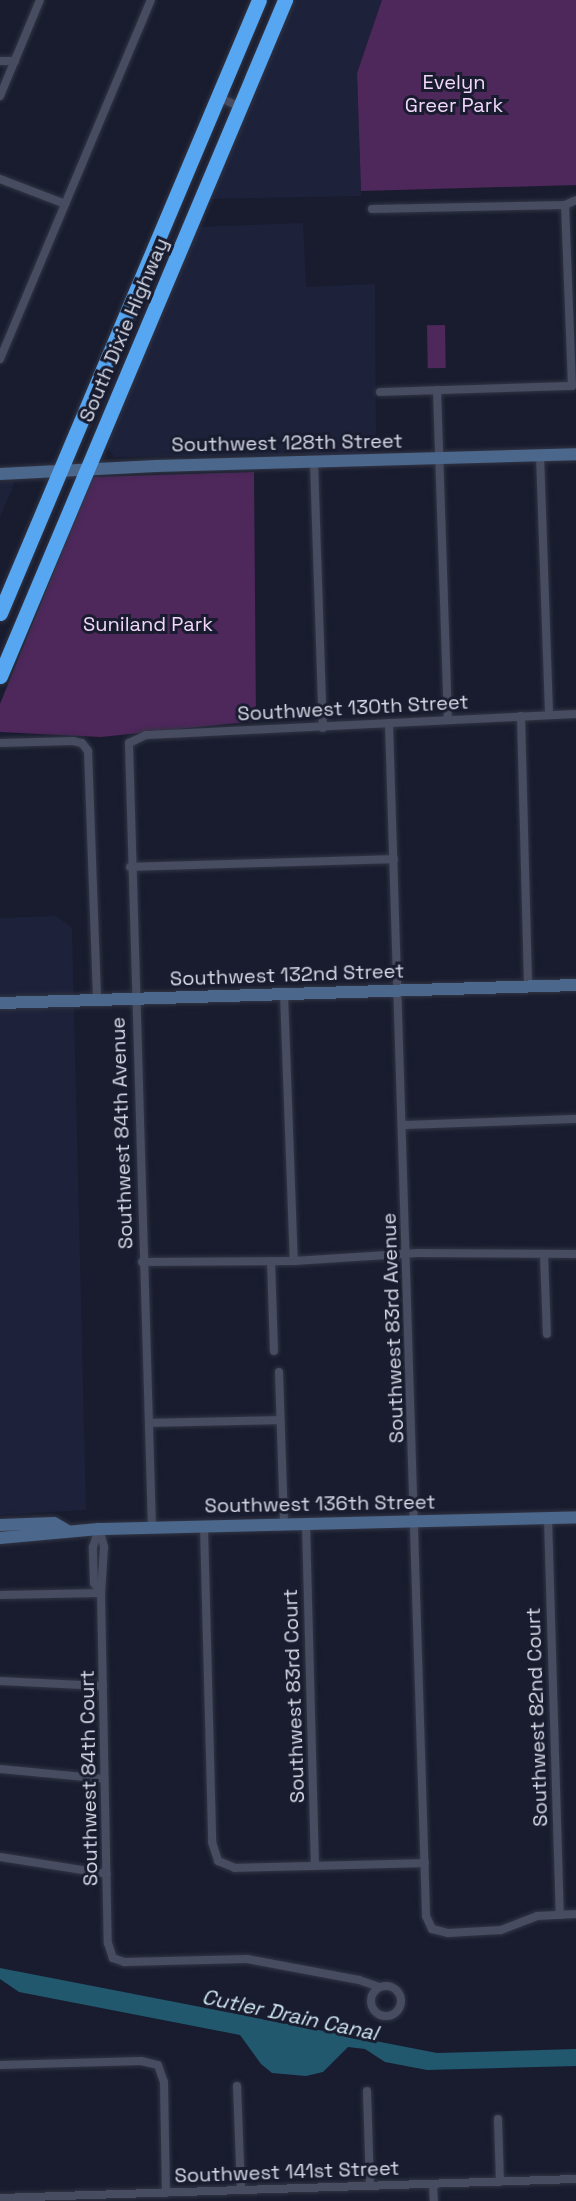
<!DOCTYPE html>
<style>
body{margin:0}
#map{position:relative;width:576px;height:2201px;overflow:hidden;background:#181c2e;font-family:"Space Grotesk",sans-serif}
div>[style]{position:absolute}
.built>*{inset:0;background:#1d223a}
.green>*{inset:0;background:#4e275b;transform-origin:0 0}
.water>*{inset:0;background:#21586e}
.roads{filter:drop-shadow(0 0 2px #323544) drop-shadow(0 0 2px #323544)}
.street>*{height:8px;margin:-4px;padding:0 4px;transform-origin:4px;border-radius:4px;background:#474c61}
.street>.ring{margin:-4px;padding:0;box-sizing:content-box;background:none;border:8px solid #474c61;border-radius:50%}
.secondary>*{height:12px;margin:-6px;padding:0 6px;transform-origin:6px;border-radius:6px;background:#4c678c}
.highway>*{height:15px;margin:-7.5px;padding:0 7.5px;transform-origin:7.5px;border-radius:7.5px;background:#57a6f2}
span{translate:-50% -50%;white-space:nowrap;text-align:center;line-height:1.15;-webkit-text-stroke:6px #181c2e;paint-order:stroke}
.park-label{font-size:20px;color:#f2d7fb}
.street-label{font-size:20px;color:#d7dbe8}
.water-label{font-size:21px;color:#cfe6f0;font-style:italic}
</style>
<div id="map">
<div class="built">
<div style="clip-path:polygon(293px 0,382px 0,357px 73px,361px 196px,209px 199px)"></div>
<div style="clip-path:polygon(303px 223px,306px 287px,375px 284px,376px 447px,364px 454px,114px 457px,106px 445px,197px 227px)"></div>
<div style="clip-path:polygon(0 482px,15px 482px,0 517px)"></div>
<div style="clip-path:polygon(56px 916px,72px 928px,86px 1510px,0 1515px,0 918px)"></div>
</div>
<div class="green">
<div style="clip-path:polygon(382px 0,576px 0,576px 185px,361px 191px,357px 73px)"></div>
<div style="left:445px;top:325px;width:43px;height:18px;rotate:89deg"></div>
<div style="clip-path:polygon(254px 472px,256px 721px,101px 737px,0 732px,0 704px,92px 477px)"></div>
</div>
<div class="water">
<div style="clip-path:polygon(0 1968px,437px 2053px,576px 2049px,576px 2066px,427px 2070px,385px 2062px,365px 2049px,348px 2047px,323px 2072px,306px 2076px,272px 2073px,261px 2064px,240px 2035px,19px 1992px,0 1979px)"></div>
</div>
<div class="roads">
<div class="street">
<div style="left:0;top:61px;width:15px"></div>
<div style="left:0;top:96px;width:104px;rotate:-67.4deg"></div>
<div style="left:218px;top:97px;width:24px;rotate:24deg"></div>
<div style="left:0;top:179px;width:70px;rotate:21deg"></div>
<div style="left:372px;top:209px;width:193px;rotate:-1.2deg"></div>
<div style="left:565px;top:205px;width:12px;rotate:-24deg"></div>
<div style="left:0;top:359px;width:389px;rotate:-67.2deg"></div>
<div style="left:437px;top:390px;width:329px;rotate:88.1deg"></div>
<div style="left:380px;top:392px;width:192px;rotate:-1.8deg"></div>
<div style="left:572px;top:386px;width:181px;rotate:-92.2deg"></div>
<div style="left:540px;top:455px;width:260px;rotate:88deg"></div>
<div style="left:314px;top:462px;width:266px;rotate:88.1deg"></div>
<div style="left:521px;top:716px;width:271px;rotate:88.5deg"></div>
<div style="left:389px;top:723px;width:1194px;rotate:88.22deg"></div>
<div style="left:426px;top:1916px;width:14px;rotate:65deg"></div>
<div style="left:432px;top:1929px;width:16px;rotate:14deg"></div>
<div style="left:448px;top:1933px;width:53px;rotate:-3.2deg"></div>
<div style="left:501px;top:1930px;width:39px;rotate:-21deg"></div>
<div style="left:537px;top:1916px;width:39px;rotate:-3deg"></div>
<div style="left:0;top:743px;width:73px;rotate:-1.6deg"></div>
<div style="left:73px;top:741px;width:9px;rotate:13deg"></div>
<div style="left:82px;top:743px;width:10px;rotate:53deg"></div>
<div style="left:88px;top:751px;width:249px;rotate:87.9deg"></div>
<div style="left:130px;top:867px;width:264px;rotate:-1.7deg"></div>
<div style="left:284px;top:994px;width:267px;rotate:87.9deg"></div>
<div style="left:402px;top:1125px;width:174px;rotate:-2deg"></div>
<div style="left:544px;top:1254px;width:80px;rotate:87.9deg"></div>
<div style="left:271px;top:1261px;width:90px;rotate:88.1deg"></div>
<div style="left:142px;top:1262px;width:152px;rotate:-0.4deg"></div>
<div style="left:294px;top:1261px;width:124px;rotate:-3.7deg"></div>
<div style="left:418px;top:1253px;width:158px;rotate:0.4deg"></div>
<div style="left:279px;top:1372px;width:153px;rotate:88.1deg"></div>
<div style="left:149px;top:1423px;width:131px;rotate:-1.3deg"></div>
<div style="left:548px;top:1518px;width:397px;rotate:88.3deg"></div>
<div style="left:306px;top:1524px;width:342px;rotate:88.5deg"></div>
<div style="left:204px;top:1527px;width:315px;rotate:88.5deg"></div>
<div style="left:212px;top:1842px;width:20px;rotate:72deg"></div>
<div style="left:218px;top:1861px;width:18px;rotate:22deg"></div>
<div style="left:235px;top:1868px;width:190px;rotate:-1.5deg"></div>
<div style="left:152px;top:1528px;width:785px;rotate:-91.68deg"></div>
<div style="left:129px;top:743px;width:19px;rotate:-25deg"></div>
<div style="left:146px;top:735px;width:431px;rotate:-2.8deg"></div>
<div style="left:99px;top:1529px;width:19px;rotate:74deg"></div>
<div style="left:104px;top:1547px;width:46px;rotate:93.7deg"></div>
<div style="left:101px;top:1593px;width:12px;rotate:-125deg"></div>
<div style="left:94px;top:1583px;width:36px;rotate:-92deg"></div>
<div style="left:93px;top:1547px;width:19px;rotate:-72deg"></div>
<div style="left:0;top:1595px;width:101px;rotate:-1.1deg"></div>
<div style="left:101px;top:1593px;width:350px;rotate:88.9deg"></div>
<div style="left:108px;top:1943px;width:16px;rotate:72deg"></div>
<div style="left:113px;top:1958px;width:12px;rotate:20deg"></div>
<div style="left:124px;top:1962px;width:123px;rotate:-1.4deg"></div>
<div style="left:247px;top:1959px;width:114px;rotate:10.6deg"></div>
<div style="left:359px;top:1980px;width:21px;rotate:19deg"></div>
<div style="left:0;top:1681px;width:103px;rotate:2.8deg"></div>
<div style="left:0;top:1769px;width:105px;rotate:5.4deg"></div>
<div style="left:0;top:1857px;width:108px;rotate:9deg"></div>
<div class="ring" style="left:371px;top:1986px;width:22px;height:22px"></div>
<div style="left:0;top:2065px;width:141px;rotate:-1.6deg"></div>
<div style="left:141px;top:2061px;width:17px;rotate:13deg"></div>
<div style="left:158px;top:2065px;width:18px;rotate:71deg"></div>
<div style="left:164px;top:2082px;width:111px;rotate:89deg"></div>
<div style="left:237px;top:2086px;width:104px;rotate:87.8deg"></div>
<div style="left:367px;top:2091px;width:95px;rotate:88.2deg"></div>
<div style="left:498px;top:2119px;width:63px;rotate:88.2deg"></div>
<div style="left:433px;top:2184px;width:17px;rotate:87deg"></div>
<div style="left:0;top:2198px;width:576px;rotate:-1.89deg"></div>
</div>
<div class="secondary">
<div style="left:0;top:474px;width:156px;rotate:-2.9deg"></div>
<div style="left:156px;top:466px;width:420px;rotate:-1.6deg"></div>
<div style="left:0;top:1003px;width:576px;rotate:-1.79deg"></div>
<div style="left:0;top:1525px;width:54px;rotate:-2.1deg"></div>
<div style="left:54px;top:1523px;width:14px;rotate:30deg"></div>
<div style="left:0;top:1538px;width:99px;rotate:-5.2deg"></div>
<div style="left:99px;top:1529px;width:477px;rotate:-1.4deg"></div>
</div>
<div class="highway">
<div style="left:0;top:613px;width:665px;rotate:-67.1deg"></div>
<div style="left:0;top:676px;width:734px;rotate:-67.14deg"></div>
</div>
</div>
<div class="park-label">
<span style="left:454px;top:94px">Evelyn<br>Greer Park</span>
<span style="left:148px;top:624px">Suniland Park</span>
</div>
<div class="street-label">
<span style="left:124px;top:330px;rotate:-67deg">South Dixie Highway</span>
<span style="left:287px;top:443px;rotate:-1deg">Southwest 128th Street</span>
<span style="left:353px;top:708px;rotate:-3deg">Southwest 130th Street</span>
<span style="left:287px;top:975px;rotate:-2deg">Southwest 132nd Street</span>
<span style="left:122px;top:1133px;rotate:-92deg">Southwest 84th Avenue</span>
<span style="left:393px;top:1328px;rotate:-92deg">Southwest 83rd Avenue</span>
<span style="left:320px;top:1504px;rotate:-1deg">Southwest 136th Street</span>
<span style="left:294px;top:1696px;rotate:-92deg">Southwest 83rd Court</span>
<span style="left:537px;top:1717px;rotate:-92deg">Southwest 82nd Court</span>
<span style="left:89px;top:1778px;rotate:-91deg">Southwest 84th Court</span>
<span style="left:287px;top:2172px;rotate:-2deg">Southwest 141st Street</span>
</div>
<div class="water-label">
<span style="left:290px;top:2015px;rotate:12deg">Cutler Drain Canal</span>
</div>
</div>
